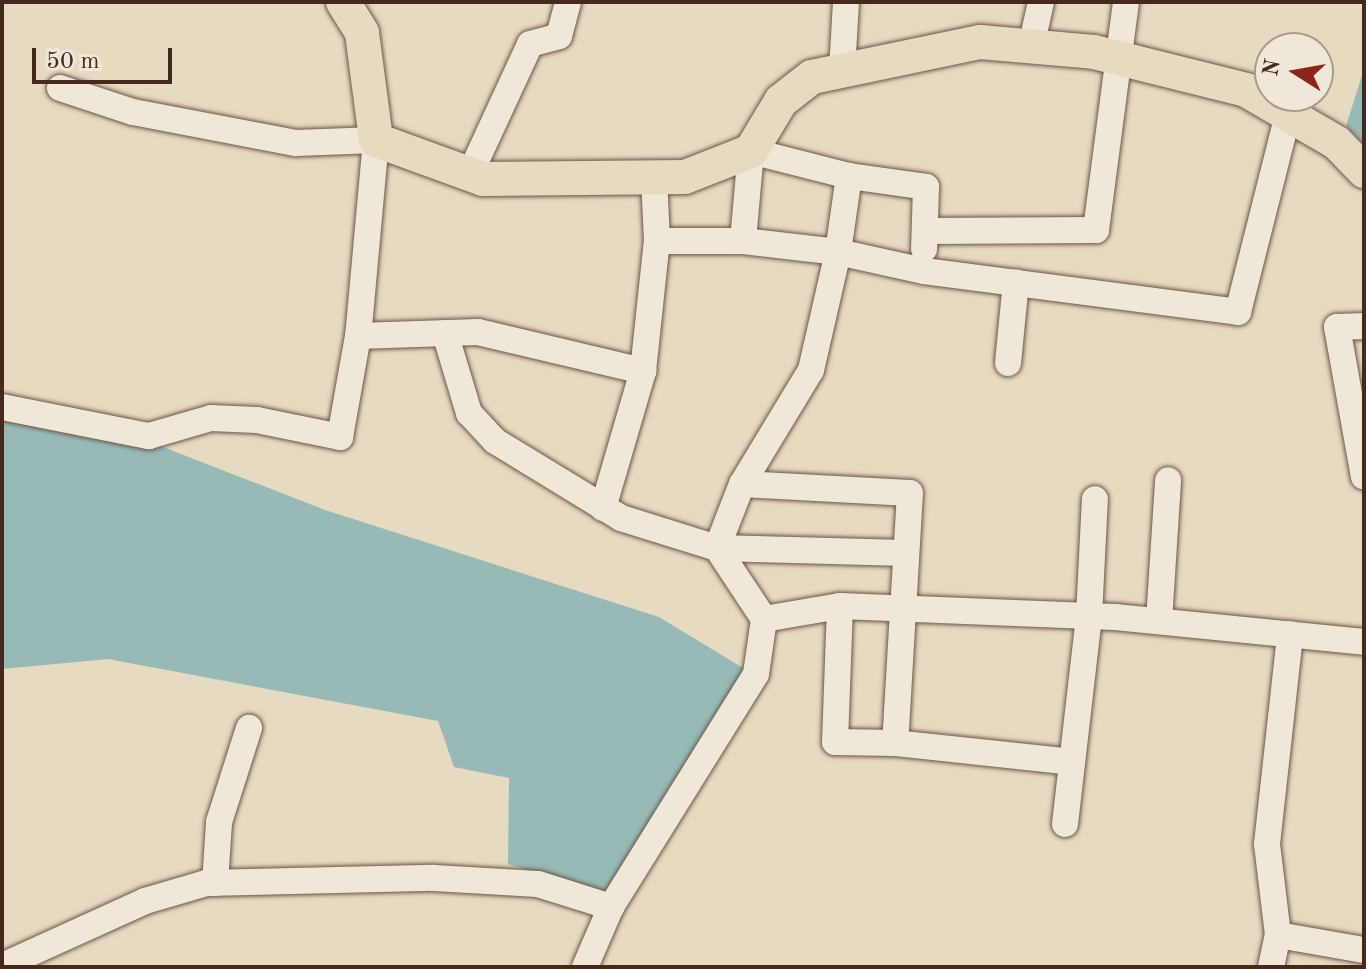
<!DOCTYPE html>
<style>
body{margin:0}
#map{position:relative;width:1366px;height:969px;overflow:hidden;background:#e6dac1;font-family:"Old Standard TT",serif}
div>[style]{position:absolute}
.water>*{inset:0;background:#97bab7}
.roads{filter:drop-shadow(0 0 2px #6c5545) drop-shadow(0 0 2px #6c5545)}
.minor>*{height:26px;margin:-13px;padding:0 13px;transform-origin:13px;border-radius:13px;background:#efe7d7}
.major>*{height:34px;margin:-17px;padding:0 17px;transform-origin:17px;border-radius:17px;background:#e6dac1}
span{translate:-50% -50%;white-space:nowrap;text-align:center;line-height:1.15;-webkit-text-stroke:7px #efe7d7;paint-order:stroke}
.frame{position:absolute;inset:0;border:4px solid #44291c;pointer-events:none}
.north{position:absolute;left:1254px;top:32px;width:80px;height:80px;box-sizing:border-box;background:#efe7d7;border:2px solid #ab9b8c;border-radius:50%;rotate:281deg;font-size:22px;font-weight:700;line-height:32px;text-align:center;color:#44291c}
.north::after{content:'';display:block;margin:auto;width:28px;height:36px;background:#8f2418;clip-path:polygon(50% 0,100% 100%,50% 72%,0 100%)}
.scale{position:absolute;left:32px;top:48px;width:140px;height:36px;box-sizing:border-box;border:4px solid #44291c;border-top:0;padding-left:10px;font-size:24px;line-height:28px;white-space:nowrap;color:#44291c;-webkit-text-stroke:6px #efe7d7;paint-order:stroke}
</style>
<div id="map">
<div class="water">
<div style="clip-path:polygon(1364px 69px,1364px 145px,1346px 126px)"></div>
<div style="clip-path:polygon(2px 416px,158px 445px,325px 510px,659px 617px,748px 671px,610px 896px,508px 864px,509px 778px,454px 767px,438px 721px,108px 659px,2px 669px)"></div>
</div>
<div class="roads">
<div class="minor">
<div style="left:1031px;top:47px;width:46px;rotate:-77.5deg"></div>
<div style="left:842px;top:71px;width:69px;rotate:-86.7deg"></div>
<div style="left:60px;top:88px;width:77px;rotate:18.2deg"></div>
<div style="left:133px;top:112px;width:166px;rotate:10.8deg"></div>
<div style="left:296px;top:143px;width:80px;rotate:-2.1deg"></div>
<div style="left:376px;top:140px;width:197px;rotate:95.2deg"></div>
<div style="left:358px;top:336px;width:120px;rotate:-1.9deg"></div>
<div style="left:478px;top:332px;width:170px;rotate:13.3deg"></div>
<div style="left:643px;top:371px;width:131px;rotate:-83.9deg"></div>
<div style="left:657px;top:241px;width:64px;rotate:-92.7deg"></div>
<div style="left:470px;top:174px;width:143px;rotate:-65.2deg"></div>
<div style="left:530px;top:44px;width:30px;rotate:-15deg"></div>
<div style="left:559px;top:36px;width:35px;rotate:-75deg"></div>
<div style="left:849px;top:176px;width:78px;rotate:8.1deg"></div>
<div style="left:926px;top:187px;width:62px;rotate:91.8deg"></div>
<div style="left:925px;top:231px;width:171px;rotate:-0.3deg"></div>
<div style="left:1096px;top:230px;width:230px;rotate:-82.5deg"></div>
<div style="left:657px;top:241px;width:86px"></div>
<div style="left:1364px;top:326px;width:27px;rotate:178deg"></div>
<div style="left:1337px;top:327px;width:152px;rotate:79.8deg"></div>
<div style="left:445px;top:333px;width:84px;rotate:73.3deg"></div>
<div style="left:469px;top:413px;width:38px;rotate:47deg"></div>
<div style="left:495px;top:441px;width:148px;rotate:31.4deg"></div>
<div style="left:621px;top:518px;width:101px;rotate:17.4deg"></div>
<div style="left:717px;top:548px;width:189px;rotate:1.5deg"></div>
<div style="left:1008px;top:363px;width:81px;rotate:-84.4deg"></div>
<div style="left:2px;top:407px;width:150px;rotate:11.2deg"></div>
<div style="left:149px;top:436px;width:65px;rotate:-16.2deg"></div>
<div style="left:211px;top:418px;width:46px;rotate:2.5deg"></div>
<div style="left:257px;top:420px;width:85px;rotate:11.6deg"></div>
<div style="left:340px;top:437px;width:103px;rotate:-79.9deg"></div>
<div style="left:742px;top:484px;width:168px;rotate:3.1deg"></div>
<div style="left:910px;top:493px;width:250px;rotate:93.4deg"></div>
<div style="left:895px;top:743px;width:60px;rotate:-179deg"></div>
<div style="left:835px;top:742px;width:136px;rotate:-87.9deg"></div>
<div style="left:603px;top:508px;width:143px;rotate:-73.7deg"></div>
<div style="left:764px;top:619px;width:85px;rotate:-123.5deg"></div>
<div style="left:717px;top:548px;width:69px;rotate:-68.7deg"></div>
<div style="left:742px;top:484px;width:133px;rotate:-58.8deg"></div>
<div style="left:811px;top:370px;width:121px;rotate:-77.1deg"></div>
<div style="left:838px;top:252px;width:77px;rotate:-81.8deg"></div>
<div style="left:849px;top:176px;width:101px;rotate:-165.7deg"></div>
<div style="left:751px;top:151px;width:90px;rotate:95.1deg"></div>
<div style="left:743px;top:241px;width:96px;rotate:6.6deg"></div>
<div style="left:838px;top:252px;width:88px;rotate:12.5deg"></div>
<div style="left:924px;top:271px;width:317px;rotate:7.4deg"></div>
<div style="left:1238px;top:312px;width:204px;rotate:-75.8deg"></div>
<div style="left:1159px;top:621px;width:141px;rotate:-86.3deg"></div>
<div style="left:895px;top:743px;width:178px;rotate:6.1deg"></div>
<div style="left:1065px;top:824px;width:209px;rotate:-83.4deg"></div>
<div style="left:1089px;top:616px;width:117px;rotate:-87.1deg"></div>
<div style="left:215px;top:883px;width:61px;rotate:-86.2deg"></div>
<div style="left:219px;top:822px;width:99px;rotate:-72.3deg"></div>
<div style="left:1278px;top:935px;width:87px;rotate:9.9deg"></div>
<div style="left:2px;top:966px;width:157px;rotate:-24.4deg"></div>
<div style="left:145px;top:901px;width:64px;rotate:-16.4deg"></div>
<div style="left:206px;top:883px;width:228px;rotate:-1.3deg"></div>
<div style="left:434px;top:878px;width:104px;rotate:3.3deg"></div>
<div style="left:538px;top:884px;width:77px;rotate:17.5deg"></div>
<div style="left:585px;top:967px;width:65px;rotate:-66.6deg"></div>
<div style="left:611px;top:907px;width:274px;rotate:-58.1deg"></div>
<div style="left:756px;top:674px;width:56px;rotate:-81.7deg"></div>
<div style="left:764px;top:619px;width:77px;rotate:-9.7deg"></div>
<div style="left:840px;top:606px;width:275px;rotate:2.3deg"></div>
<div style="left:1115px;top:617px;width:250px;rotate:5.7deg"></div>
<div style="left:1271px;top:967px;width:33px;rotate:-78deg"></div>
<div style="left:1278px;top:935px;width:92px;rotate:-96.9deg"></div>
<div style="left:1267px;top:844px;width:211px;rotate:-83.7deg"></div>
</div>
<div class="major">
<div style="left:343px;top:2px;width:36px;rotate:58deg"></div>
<div style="left:362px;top:33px;width:108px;rotate:82.5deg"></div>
<div style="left:376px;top:140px;width:114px;rotate:20deg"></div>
<div style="left:483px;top:179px;width:202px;rotate:-0.6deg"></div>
<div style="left:685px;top:177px;width:71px;rotate:-21.5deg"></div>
<div style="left:751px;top:151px;width:58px;rotate:-59deg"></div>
<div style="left:781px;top:101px;width:39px;rotate:-38deg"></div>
<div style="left:812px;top:77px;width:172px;rotate:-11.8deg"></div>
<div style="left:980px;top:42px;width:114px;rotate:5deg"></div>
<div style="left:1094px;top:52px;width:157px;rotate:14deg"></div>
<div style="left:1246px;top:90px;width:105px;rotate:30.2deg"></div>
<div style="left:1337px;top:143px;width:39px;rotate:46deg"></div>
</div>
</div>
<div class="frame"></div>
<div class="north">N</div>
<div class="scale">50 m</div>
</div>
